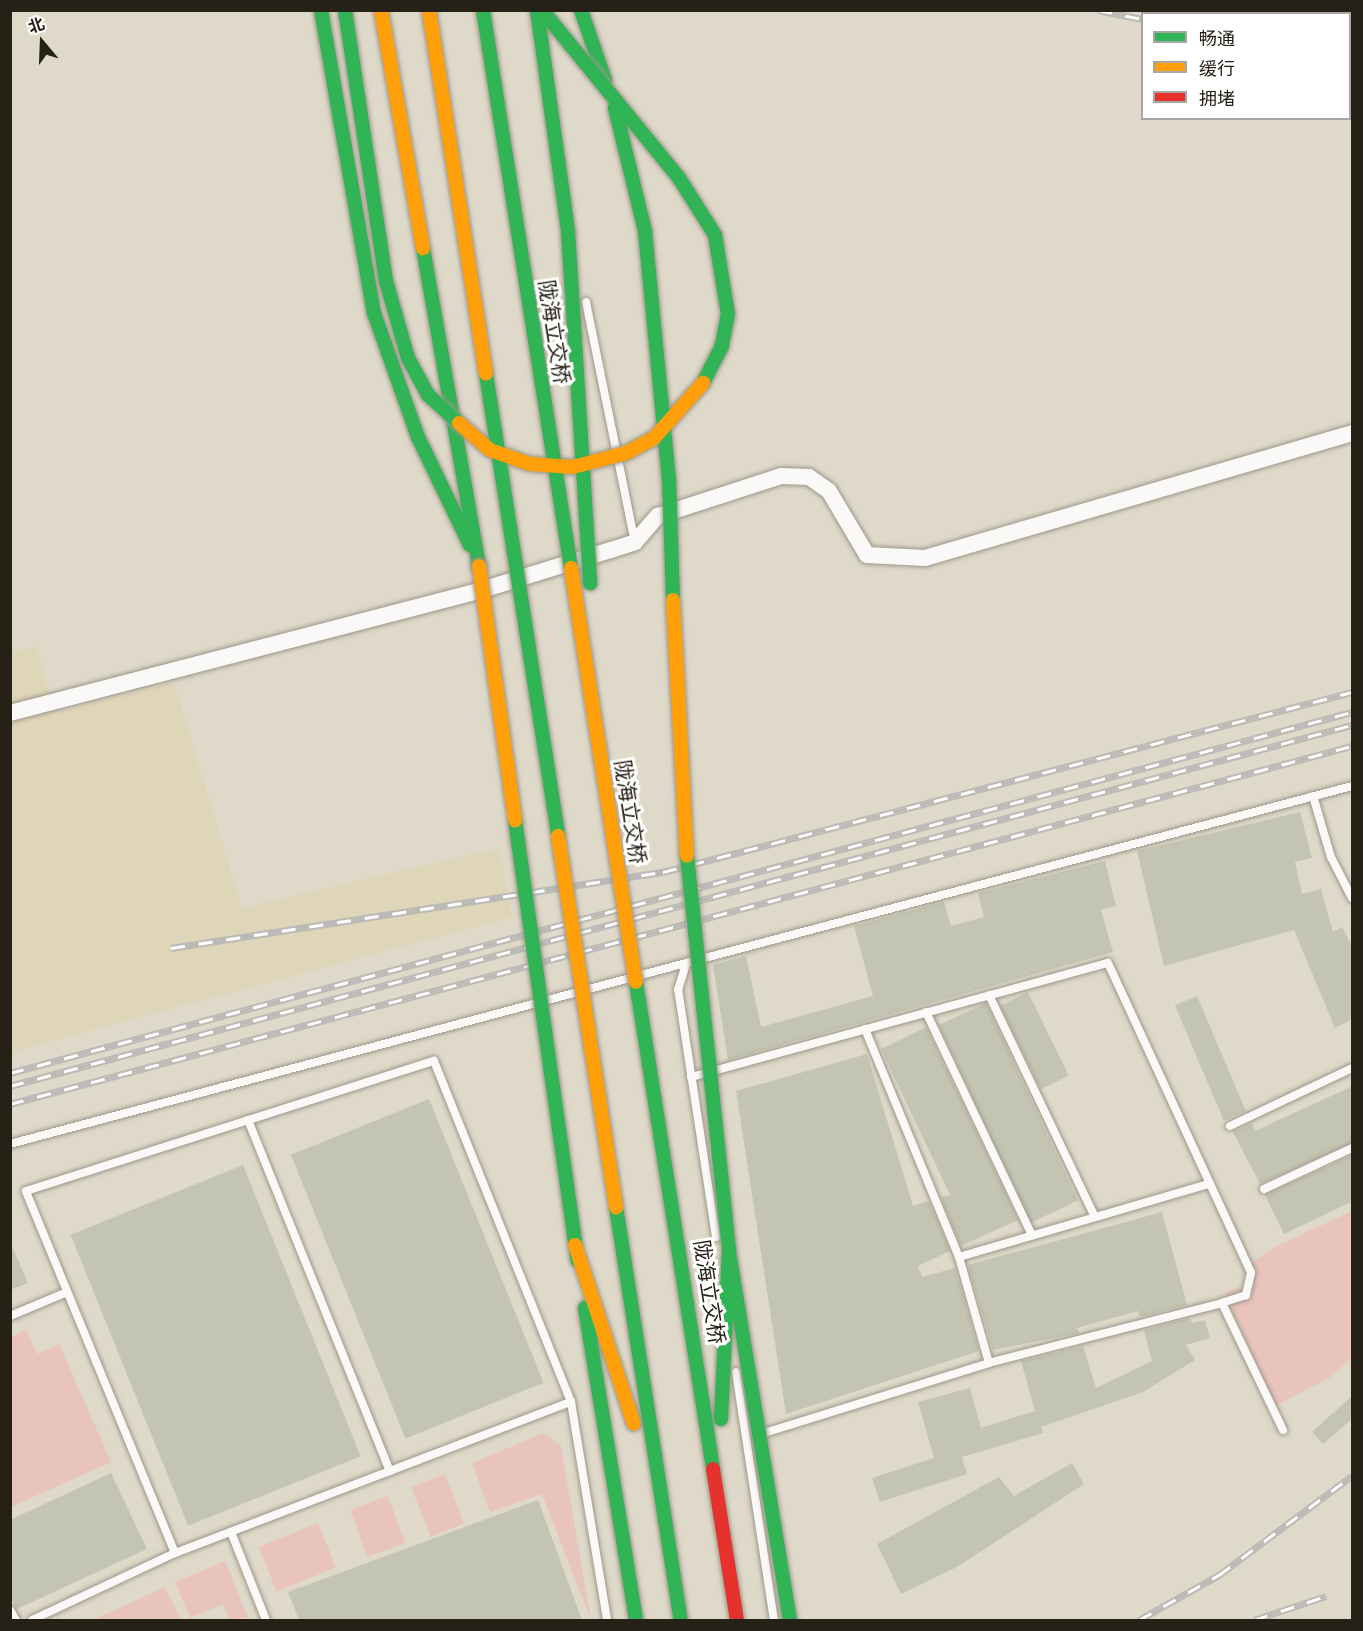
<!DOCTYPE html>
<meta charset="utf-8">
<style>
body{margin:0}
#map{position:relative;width:1363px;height:1631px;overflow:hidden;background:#dfd9c9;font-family:"Source Serif 4","Noto Sans SC",serif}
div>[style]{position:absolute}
.built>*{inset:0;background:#dfd5b8}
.green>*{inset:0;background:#e8c4bc;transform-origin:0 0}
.building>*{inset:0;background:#c3c5b2;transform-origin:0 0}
.roads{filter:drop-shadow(0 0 2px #9c978a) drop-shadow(0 0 2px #9c978a)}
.lane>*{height:8px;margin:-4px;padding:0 4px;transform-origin:4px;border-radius:4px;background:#faf9f7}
.street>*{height:16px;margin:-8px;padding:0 8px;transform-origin:8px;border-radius:8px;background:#faf9f7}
.fast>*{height:14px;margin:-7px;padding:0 7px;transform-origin:7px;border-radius:7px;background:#30b455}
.slow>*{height:14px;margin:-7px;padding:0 7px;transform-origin:7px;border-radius:7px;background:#ff9f0a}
.rail>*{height:7px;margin-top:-3.5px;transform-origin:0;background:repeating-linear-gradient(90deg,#fff 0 14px,#bbbab6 0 28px);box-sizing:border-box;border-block:2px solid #bbbab6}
.bridges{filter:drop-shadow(0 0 2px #9c978a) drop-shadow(0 0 2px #9c978a)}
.fast-bridge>*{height:14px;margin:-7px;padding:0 7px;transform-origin:7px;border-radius:7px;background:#30b455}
.slow-bridge>*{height:14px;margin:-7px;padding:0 7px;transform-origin:7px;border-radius:7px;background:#ff9f0a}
.jam-bridge>*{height:14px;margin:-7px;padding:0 7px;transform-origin:7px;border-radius:7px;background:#e5322d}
span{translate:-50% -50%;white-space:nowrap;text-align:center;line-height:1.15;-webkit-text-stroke:6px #fff;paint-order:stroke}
.street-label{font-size:21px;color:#262116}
.frame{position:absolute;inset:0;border:12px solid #262116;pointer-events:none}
.legend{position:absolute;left:1141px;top:12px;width:210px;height:108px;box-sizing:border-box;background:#fff;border:2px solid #a8a6a2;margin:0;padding:8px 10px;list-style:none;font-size:18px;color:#262116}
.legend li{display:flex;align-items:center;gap:12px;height:30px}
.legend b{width:30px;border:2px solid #a8a6a2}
.north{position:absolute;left:12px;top:12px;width:60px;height:60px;-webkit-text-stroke:4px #fff;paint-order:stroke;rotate:341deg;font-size:16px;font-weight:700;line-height:24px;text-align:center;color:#262116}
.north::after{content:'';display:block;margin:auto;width:21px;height:27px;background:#262116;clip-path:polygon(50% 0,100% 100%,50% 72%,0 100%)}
</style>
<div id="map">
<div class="built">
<div style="clip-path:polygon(37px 646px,54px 713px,174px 682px,242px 908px,499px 848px,512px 917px,11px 1052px,11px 653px)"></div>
</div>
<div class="green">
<div style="clip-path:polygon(1352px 1211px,1352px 1357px,1329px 1378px,1275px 1406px,1224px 1293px,1247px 1284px,1249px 1264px,1275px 1247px)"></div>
<div style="clip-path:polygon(26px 1330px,37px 1354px,59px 1344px,111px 1462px,11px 1507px,11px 1337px)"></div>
<div style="clip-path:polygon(544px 1433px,561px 1446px,591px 1620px,542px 1494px,490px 1512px,472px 1463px)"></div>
<div style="left:445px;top:1474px;width:53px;height:36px;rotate:69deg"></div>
<div style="left:388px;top:1496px;width:50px;height:40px;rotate:70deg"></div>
<div style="left:318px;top:1523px;width:48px;height:64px;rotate:68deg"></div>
<div style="clip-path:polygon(225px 1561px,248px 1617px,230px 1620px,223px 1604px,190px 1618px,175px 1582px)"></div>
<div style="clip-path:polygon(165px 1587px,181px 1620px,93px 1620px)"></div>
</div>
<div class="building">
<div style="clip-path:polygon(1300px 812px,1312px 858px,1295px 862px,1302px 894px,1321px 889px,1333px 932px,1342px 927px,1353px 948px,1353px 1019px,1335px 1028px,1294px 930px,1164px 966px,1137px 851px)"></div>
<div style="clip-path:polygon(1105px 861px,1116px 906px,1101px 910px,1113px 952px,728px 1060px,713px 965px,746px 956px,761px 1027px,873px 996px,854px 926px,944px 902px,951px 926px,984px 917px,978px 893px)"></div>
<div style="left:1028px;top:992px;width:93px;height:31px;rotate:64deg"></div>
<div style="left:1197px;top:996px;width:125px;height:24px;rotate:67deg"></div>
<div style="left:986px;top:1003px;width:218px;height:52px;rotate:65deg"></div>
<div style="clip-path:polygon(926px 1027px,1018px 1220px,961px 1246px,941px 1197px,950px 1195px,881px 1049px)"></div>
<div style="clip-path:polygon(867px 1054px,913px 1206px,929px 1201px,950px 1251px,918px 1266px,922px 1277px,955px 1268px,979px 1351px,786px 1414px,736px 1091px)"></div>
<div style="clip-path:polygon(1353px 1086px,1353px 1142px,1260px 1184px,1233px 1132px,1252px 1123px,1255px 1131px)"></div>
<div style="left:429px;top:1099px;width:306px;height:149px;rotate:68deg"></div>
<div style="clip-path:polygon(1353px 1155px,1353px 1201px,1284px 1234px,1265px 1195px)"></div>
<div style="left:243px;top:1165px;width:314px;height:186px;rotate:68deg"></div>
<div style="clip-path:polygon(1162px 1212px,1187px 1305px,1140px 1317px,1138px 1311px,1077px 1328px,1079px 1333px,993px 1350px,968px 1265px)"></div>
<div style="clip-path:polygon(10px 1242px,28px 1283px,10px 1290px)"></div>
<div style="clip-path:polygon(1190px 1318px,1192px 1323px,1205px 1320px,1210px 1338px,1186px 1345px,1195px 1360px,1143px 1392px,1041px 1427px,1043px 1433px,962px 1457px,967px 1474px,880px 1502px,872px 1478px,934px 1458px,918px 1402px,970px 1388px,981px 1428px,1035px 1411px,1021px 1361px,1083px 1346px,1096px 1388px,1152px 1361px,1144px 1330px)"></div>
<div style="clip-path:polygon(1353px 1395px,1353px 1418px,1323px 1444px,1312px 1432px)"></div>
<div style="clip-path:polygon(1072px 1463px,1084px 1484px,957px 1567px,901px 1594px,877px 1544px,999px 1477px,1014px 1496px)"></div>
<div style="clip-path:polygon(111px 1473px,147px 1549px,17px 1609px,10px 1596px,10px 1520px)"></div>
<div style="clip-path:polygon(538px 1500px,582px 1620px,299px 1620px,288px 1592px)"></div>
</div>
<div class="roads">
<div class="lane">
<div style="left:586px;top:302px;width:245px;rotate:78.5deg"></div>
<div style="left:1313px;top:796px;width:64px;rotate:73.6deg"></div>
<div style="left:1331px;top:857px;width:46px;rotate:62.9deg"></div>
<div style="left:989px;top:995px;width:246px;rotate:64.5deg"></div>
<div style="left:926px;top:1012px;width:247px;rotate:64.6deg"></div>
<div style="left:865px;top:1029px;width:247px;rotate:67.6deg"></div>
<div style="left:959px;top:1257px;width:110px;rotate:74.2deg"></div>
<div style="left:691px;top:1077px;width:432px;rotate:-15.3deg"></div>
<div style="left:1108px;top:963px;width:341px;rotate:65.2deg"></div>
<div style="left:1251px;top:1273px;width:23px;rotate:103deg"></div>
<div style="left:1246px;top:1295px;width:25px;rotate:162deg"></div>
<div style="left:1222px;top:1303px;width:241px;rotate:165.6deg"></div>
<div style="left:989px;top:1363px;width:239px;rotate:162.7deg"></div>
<div style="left:248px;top:1120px;width:379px;rotate:68deg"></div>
<div style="left:1230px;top:1126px;width:135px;rotate:-25.4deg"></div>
<div style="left:10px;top:1144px;width:700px;rotate:-14.99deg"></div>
<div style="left:1264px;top:1189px;width:97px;rotate:-25deg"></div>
<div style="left:716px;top:1237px;width:250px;rotate:-98.7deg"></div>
<div style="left:678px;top:990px;width:28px;rotate:-73deg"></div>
<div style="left:686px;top:963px;width:689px;rotate:-14.88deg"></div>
<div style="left:959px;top:1257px;width:260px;rotate:-16.3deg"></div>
<div style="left:1222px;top:1303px;width:141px;rotate:64.3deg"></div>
<div style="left:10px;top:1316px;width:62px;rotate:-22.8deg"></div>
<div style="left:736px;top:1372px;width:251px;rotate:81.3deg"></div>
<div style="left:231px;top:1532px;width:95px;rotate:68.3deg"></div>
<div style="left:175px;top:1553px;width:391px;rotate:-112.4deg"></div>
<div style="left:26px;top:1191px;width:428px;rotate:-17.7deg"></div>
<div style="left:434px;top:1061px;width:367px;rotate:68.1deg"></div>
<div style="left:571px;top:1402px;width:221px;rotate:80.6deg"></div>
<div style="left:10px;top:1610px;width:12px;rotate:59deg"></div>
<div style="left:32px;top:1620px;width:158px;rotate:-25.1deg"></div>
<div style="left:175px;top:1553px;width:424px;rotate:-20.9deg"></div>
</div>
<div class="street">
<div style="left:10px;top:713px;width:491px;rotate:-14.6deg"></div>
<div style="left:485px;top:589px;width:132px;rotate:-17.2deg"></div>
<div style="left:611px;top:550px;width:25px;rotate:-18deg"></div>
<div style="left:635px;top:542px;width:35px;rotate:-49deg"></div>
<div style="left:658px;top:516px;width:129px;rotate:-18deg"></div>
<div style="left:781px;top:476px;width:28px;rotate:2deg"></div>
<div style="left:809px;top:477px;width:24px;rotate:35deg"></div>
<div style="left:829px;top:491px;width:74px;rotate:59.3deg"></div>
<div style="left:867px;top:555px;width:58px;rotate:3deg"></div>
<div style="left:925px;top:558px;width:445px;rotate:-16.3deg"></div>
</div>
<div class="fast">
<div style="left:321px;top:10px;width:308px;rotate:80.1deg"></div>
<div style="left:374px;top:313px;width:132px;rotate:70.5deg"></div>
<div style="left:418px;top:437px;width:120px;rotate:64.3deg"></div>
<div style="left:581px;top:10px;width:74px;rotate:71.1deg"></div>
<div style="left:423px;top:248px;width:323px;rotate:80deg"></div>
</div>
<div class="slow">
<div style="left:381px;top:10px;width:242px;rotate:80deg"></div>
</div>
</div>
<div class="rail">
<div style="left:1098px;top:10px;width:45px;rotate:11.6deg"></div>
<div style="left:1350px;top:58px;width:2px;rotate:27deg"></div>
<div style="left:171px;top:948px;width:498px;rotate:-8.8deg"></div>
<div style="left:663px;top:872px;width:712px;rotate:-14.64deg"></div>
<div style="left:10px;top:1073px;width:1390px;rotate:-15.06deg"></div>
<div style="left:10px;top:1086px;width:1390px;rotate:-15.06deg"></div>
<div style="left:10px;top:1104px;width:1389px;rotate:-14.94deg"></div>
<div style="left:1139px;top:1620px;width:92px;rotate:-29.4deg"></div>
<div style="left:1219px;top:1575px;width:166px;rotate:-36.7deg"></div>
<div style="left:1254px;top:1620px;width:76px;rotate:-18.4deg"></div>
</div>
<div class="bridges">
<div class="fast-bridge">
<div style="left:345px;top:10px;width:274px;rotate:81.4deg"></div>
<div style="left:386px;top:281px;width:80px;rotate:74.1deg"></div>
<div style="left:408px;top:358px;width:42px;rotate:61.6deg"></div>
<div style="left:428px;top:395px;width:42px;rotate:42.1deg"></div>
<div style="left:483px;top:10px;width:565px;rotate:81.04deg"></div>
<div style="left:537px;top:10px;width:223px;rotate:82deg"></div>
<div style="left:568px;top:231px;width:353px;rotate:86.4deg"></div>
<div style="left:542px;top:10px;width:217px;rotate:50.8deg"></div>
<div style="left:679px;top:178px;width:67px;rotate:57.7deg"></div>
<div style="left:715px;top:235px;width:80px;rotate:80.7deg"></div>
<div style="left:728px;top:314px;width:33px;rotate:101deg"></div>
<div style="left:722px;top:346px;width:42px;rotate:117.2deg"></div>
<div style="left:615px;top:108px;width:127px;rotate:76.3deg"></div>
<div style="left:645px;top:231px;width:248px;rotate:84.5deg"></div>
<div style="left:669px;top:478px;width:122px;rotate:88.1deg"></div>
<div style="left:486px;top:374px;width:468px;rotate:81.1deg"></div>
<div style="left:515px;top:820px;width:445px;rotate:81.9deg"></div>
<div style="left:687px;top:856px;width:398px;rotate:83.9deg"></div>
<div style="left:729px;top:1252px;width:373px;rotate:80.6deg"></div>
<div style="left:636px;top:982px;width:493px;rotate:81deg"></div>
<div style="left:616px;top:1207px;width:418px;rotate:81.1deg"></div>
<div style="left:585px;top:1308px;width:316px;rotate:80.7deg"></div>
<div style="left:721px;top:1419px;width:167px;rotate:-87.3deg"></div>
</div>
<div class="slow-bridge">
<div style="left:429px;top:10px;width:368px;rotate:81.1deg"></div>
<div style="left:459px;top:423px;width:41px;rotate:41.1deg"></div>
<div style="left:490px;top:450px;width:42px;rotate:19.3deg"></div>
<div style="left:530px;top:464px;width:43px;rotate:4deg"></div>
<div style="left:573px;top:467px;width:55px;rotate:-14.8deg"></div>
<div style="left:626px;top:453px;width:32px;rotate:-28deg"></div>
<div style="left:654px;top:438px;width:74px;rotate:-48.3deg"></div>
<div style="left:479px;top:566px;width:257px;rotate:81.9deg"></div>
<div style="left:571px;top:568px;width:419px;rotate:81.1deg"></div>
<div style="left:673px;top:600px;width:256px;rotate:86.9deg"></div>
<div style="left:558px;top:836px;width:376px;rotate:81.1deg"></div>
<div style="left:575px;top:1245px;width:188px;rotate:71.8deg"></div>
</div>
<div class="jam-bridge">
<div style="left:713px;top:1469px;width:153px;rotate:81deg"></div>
</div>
</div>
<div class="street-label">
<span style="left:554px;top:332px;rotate:81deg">陇海立交桥</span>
<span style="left:630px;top:812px;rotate:81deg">陇海立交桥</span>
<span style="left:709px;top:1292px;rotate:81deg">陇海立交桥</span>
</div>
<div class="frame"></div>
<ul class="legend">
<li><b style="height:8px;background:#30b455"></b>畅通</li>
<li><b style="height:8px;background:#ff9f0a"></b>缓行</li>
<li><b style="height:8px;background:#e5322d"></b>拥堵</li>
</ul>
<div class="north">北</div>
</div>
